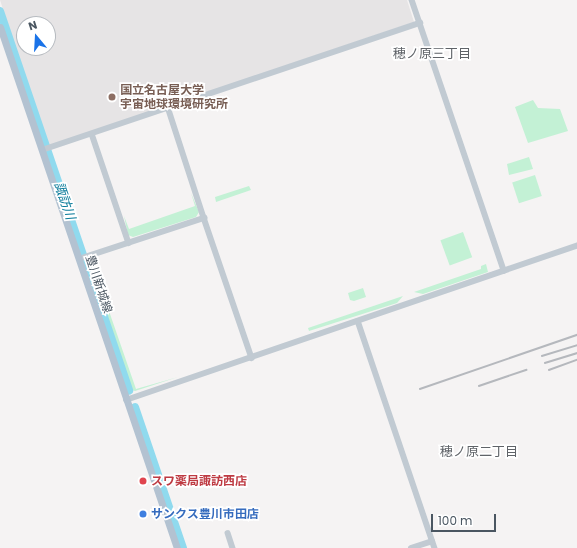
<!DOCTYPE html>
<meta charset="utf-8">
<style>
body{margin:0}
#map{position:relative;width:577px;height:548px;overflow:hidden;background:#f5f3f3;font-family:Poppins,"Noto Sans JP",sans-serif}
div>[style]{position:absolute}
.education>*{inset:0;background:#e6e4e5}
.green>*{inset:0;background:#c3f1d5;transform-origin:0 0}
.river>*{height:8px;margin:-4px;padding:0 4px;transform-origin:4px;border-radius:4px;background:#90daee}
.tertiary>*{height:5.5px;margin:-2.75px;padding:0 2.75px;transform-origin:2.75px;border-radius:2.75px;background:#c1cad2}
.primary>*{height:7px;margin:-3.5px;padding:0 3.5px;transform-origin:3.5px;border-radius:3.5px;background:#b3c2d1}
.rail>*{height:1.5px;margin:-0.75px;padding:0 0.75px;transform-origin:0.75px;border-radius:0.75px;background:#b5b8bd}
.dots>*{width:11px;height:11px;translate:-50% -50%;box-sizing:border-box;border:2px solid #fff;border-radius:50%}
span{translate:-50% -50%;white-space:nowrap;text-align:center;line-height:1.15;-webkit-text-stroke:3.5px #fff;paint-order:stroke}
.education-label{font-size:12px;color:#785e54;font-weight:700}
.left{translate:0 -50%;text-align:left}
.street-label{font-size:12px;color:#4a5661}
.health-label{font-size:12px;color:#be3a42;font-weight:700}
.shop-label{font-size:12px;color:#366cbe;font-weight:700}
.neighbourhood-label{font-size:13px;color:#5f6368}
.water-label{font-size:13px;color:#0c7c9b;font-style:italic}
.north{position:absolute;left:16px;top:16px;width:40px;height:40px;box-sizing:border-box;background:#fff;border:1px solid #b7bbc0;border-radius:50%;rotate:342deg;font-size:11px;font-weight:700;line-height:16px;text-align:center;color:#4a5661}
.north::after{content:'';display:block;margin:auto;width:14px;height:18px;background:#1a73e8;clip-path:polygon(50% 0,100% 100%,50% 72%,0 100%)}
.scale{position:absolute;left:431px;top:514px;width:65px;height:18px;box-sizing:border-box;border:2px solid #4a5661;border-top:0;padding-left:5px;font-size:12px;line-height:14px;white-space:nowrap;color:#4a5661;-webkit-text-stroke:3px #fff;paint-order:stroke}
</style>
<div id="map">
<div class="education">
<div style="clip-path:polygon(evenodd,0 0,407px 0,414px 22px,48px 146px,0 0,24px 24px,48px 24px,48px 48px,24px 48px,24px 24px)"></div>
</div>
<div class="green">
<div style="clip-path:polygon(533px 100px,538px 108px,560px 109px,568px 131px,528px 143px,515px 107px)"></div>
<div style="clip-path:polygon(529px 157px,533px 169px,509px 175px,507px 164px)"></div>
<div style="left:535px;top:175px;width:22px;height:24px;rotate:72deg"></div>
<div style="clip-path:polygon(249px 186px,251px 190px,216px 202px,215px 197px)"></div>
<div style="clip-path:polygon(191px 193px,199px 212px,196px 217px,133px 237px,128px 235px,124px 216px,129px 229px,195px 206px)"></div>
<div style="left:463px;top:232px;width:27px;height:24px;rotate:70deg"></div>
<div style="clip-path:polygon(92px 258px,97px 258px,99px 264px,96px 265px,103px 286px,108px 285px,101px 288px,136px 389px,178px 377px,135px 391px,130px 389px,88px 266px)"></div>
<div style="clip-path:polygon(486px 264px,488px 272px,423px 294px,414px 292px,481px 269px,481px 266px)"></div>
<div style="clip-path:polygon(363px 288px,366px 297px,354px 301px,350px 300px,348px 293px)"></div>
<div style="clip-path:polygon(403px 296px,397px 303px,309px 331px,308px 328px)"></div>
</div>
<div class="river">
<div style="left:0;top:11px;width:401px;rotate:71.2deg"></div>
<div style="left:135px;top:407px;width:149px;rotate:71.2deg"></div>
</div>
<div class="tertiary">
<div style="left:412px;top:0;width:286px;rotate:71.2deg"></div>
<div style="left:168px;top:107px;width:117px;rotate:72deg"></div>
<div style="left:92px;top:134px;width:115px;rotate:71.3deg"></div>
<div style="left:42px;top:150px;width:399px;rotate:-18.6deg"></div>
<div style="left:79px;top:259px;width:132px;rotate:-18.2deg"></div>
<div style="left:204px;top:218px;width:148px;rotate:71.1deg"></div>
<div style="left:358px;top:321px;width:240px;rotate:71.3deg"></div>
<div style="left:126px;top:400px;width:477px;rotate:-18.9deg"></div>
<div style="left:228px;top:533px;width:16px;rotate:72deg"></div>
<div style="left:411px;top:548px;width:22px;rotate:-18deg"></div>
</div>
<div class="primary">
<div style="left:0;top:27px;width:550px;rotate:71.24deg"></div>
</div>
<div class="rail">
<div style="left:542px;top:356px;width:37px;rotate:-17deg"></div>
<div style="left:545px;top:363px;width:34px;rotate:-17deg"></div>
<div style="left:549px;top:370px;width:30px;rotate:-20deg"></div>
<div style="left:479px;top:386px;width:50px;rotate:-18.8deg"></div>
<div style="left:420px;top:389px;width:166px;rotate:-19deg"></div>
</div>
<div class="dots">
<div style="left:112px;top:97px;background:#8d6e63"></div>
<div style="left:143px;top:481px;background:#e0444e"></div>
<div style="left:143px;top:514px;background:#3f7fe0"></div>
</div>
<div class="education-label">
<span class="left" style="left:120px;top:97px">国立名古屋大学<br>宇宙地球環境研究所</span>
</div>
<div class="street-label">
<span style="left:99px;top:284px;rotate:72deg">豊川新城線</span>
</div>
<div class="health-label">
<span class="left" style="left:151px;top:481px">スワ薬局諏訪西店</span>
</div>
<div class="shop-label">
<span class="left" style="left:151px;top:514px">サンクス豊川市田店</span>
</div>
<div class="neighbourhood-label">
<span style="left:432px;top:54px">穂ノ原三丁目</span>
<span style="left:479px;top:452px">穂ノ原二丁目</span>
</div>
<div class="water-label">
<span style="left:64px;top:201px;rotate:71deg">諏訪川</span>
</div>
<div class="north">N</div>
<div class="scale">100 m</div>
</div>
